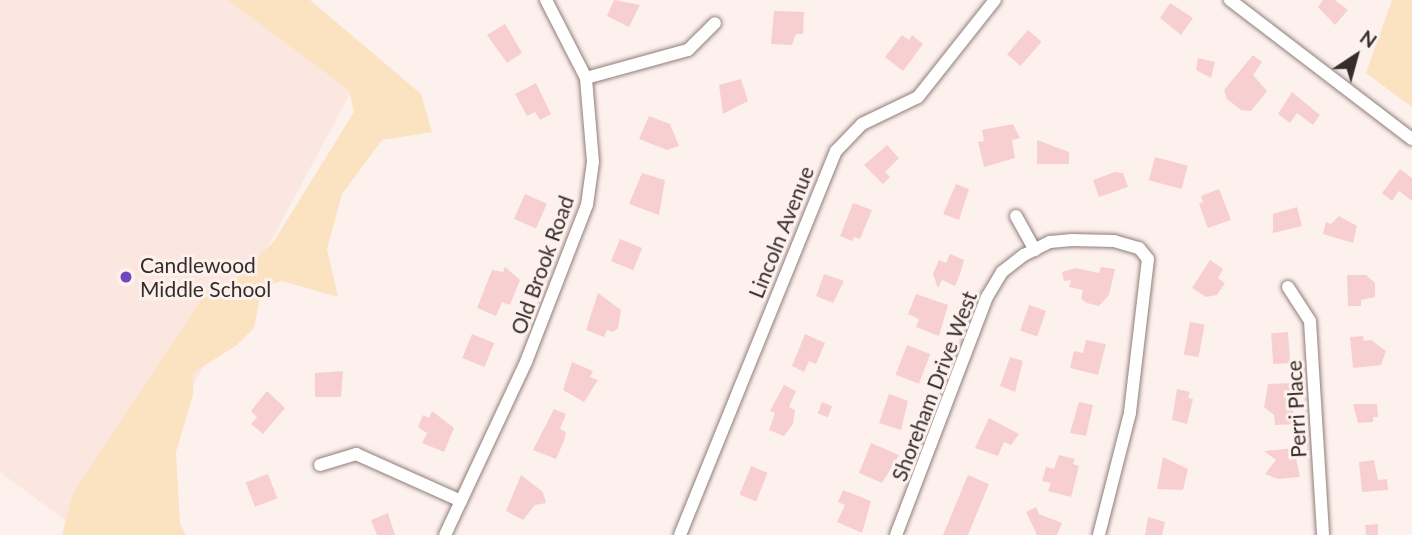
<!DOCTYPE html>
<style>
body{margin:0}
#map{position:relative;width:1412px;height:535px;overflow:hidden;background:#fdf1ee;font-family:Lato,sans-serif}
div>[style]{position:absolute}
.built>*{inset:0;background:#fce6e0}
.green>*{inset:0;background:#fbe2c1}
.building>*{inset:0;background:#f7cfd1;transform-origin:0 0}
.roads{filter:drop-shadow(0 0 2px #8f7e79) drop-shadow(0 0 2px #8f7e79)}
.minor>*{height:12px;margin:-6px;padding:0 6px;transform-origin:6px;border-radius:6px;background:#fff}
.dots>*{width:19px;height:19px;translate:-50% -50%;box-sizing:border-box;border:4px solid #fdf1ee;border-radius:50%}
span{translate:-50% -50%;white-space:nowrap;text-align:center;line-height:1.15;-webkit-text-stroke:6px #fdf1ee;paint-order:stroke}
.street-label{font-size:21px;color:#352d2b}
.poi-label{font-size:21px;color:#352d2b}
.left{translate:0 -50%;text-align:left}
.north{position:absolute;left:1321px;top:21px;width:70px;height:70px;-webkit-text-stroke:5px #fdf1ee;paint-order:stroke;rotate:36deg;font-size:19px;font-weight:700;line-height:28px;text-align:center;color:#352d2b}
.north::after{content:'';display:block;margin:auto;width:24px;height:32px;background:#352d2b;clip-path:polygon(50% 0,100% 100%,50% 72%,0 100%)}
</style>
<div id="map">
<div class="built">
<div style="clip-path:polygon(0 0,248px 0,357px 81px,113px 535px,85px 535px,0 472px)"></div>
</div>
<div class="green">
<div style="clip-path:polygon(228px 0,310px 0,421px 94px,432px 132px,382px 140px,342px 194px,327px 249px,338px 297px,282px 281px,262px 287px,254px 328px,237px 345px,193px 373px,193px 395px,176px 452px,180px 523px,186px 535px,62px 535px,73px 493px,209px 288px,234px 281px,274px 241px,354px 112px,349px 90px)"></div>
<div style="clip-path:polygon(1392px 0,1412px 0,1412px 107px,1366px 73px)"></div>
</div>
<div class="building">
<div style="clip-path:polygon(614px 0,640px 5px,629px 27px,607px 16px)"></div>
<div style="clip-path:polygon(1323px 0,1335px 0,1348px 10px,1335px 25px,1318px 7px)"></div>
<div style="clip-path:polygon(1170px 3px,1193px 18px,1181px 35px,1160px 18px)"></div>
<div style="clip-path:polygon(774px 11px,804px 12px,803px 34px,796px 34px,792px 45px,771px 44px)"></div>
<div style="clip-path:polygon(505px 24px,522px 53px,507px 63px,487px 35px)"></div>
<div style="left:1028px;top:30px;width:18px;height:32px;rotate:41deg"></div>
<div style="clip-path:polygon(902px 35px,909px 40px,912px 35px,923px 44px,903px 71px,885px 57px)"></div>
<div style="clip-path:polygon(1253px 55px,1262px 62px,1253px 75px,1267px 91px,1251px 111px,1241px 110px,1227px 99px,1224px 90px)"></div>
<div style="clip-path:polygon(1198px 58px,1215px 62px,1211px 78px,1196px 70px)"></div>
<div style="clip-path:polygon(741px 79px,748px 101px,723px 114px,719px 85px)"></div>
<div style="clip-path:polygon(536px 83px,551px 114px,540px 120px,535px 112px,527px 116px,515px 94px)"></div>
<div style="clip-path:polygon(1292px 92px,1320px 115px,1313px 125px,1297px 113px,1290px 123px,1278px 114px)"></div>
<div style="clip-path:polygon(649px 116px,670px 124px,679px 146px,667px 150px,639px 139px)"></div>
<div style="clip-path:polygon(1013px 124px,1020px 138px,1012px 140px,1015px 158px,984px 167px,978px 142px,984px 141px,982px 130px)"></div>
<div style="clip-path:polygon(1037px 140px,1069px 152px,1069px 164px,1037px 164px)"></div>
<div style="clip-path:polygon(887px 145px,899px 158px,885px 172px,890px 177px,883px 184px,864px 165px)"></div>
<div style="left:1155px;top:157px;width:34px;height:24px;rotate:15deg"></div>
<div style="clip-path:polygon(1400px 169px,1412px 178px,1412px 201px,1399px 191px,1392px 201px,1382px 193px)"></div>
<div style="clip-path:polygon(1115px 172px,1123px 173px,1128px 187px,1099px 197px,1093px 180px)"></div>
<div style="clip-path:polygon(642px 173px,665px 180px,659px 215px,629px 204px)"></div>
<div style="clip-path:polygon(956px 184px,969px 189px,959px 220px,943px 214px)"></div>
<div style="clip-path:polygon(1219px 189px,1231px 220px,1208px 228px,1199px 204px,1203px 202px,1201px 196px)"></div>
<div style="left:525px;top:194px;width:24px;height:27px;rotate:24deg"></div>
<div style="clip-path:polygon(853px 203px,872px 210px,860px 239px,854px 237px,852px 241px,840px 236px)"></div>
<div style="clip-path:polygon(1297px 207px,1302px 226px,1273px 233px,1273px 214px)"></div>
<div style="clip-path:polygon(1339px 216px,1357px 226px,1353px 243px,1323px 234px,1326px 222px,1331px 224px)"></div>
<div style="left:620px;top:239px;width:24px;height:24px;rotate:22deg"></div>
<div style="clip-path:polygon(950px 254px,964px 260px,960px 274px,955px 286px,942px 280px,938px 288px,933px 274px,939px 260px,946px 263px)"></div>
<div style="clip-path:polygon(1210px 260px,1223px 269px,1218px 278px,1225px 283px,1217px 295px,1206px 297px,1192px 288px)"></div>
<div style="clip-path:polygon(505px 267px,520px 280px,510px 305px,502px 302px,496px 316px,477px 308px,492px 270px,503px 272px)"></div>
<div style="clip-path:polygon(1101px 267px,1115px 269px,1109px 295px,1099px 306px,1087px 303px,1081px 299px,1083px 290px,1069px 287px,1071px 280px,1064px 281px,1062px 272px,1076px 268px,1099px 273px)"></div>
<div style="clip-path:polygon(824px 274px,844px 281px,833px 303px,816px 296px)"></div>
<div style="clip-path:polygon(1347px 275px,1366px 275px,1375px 283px,1375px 297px,1361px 300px,1361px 306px,1348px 306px)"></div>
<div style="clip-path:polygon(598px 293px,621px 310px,618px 328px,613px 332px,607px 330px,604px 337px,586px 330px)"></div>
<div style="clip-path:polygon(916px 294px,948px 305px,939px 336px,916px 327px,919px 319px,908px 314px)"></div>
<div style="left:1029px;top:305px;width:18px;height:27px;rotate:19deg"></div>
<div style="left:1190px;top:322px;width:15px;height:33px;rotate:11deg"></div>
<div style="left:1288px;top:332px;width:31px;height:17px;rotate:86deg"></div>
<div style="left:472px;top:334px;width:24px;height:26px;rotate:22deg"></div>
<div style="clip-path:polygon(805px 334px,825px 343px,816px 364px,809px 361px,804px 372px,792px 366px)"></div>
<div style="clip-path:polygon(1363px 336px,1364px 341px,1371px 340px,1386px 351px,1381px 365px,1353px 368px,1350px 337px)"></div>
<div style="clip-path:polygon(1086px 340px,1106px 344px,1098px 375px,1070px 368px,1074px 351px,1083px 353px)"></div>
<div style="left:907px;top:345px;width:25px;height:32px;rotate:21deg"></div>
<div style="clip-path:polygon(1010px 357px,1023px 361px,1015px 392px,1000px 386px)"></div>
<div style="clip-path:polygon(572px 362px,593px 371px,590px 377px,598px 380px,584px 402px,563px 390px)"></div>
<div style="clip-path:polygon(343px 371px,341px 397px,315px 397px,315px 373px)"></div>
<div style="clip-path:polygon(1291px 383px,1294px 424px,1275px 425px,1274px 415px,1264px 407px,1268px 384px)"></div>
<div style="clip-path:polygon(784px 385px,796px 391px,789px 407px,795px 410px,793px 424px,784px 436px,769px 430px,775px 413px,770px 411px)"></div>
<div style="clip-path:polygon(1177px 389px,1190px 392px,1188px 398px,1193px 399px,1187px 424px,1172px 420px)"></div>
<div style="clip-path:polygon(267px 391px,285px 408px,263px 434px,251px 424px,257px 417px,251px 411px)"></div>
<div style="clip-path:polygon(889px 394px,908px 401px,901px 430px,879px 423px)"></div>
<div style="left:822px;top:402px;width:11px;height:12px;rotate:22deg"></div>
<div style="clip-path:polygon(1079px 402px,1093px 405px,1086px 436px,1070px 433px)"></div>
<div style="clip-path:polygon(1353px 404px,1377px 404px,1378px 417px,1373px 417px,1373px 422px,1358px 423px)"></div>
<div style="clip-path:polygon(554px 409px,566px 414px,560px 429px,566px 432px,564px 441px,556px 459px,533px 450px)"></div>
<div style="clip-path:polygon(432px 411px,454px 428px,444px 452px,422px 443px,427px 433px,418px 427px,423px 415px,429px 418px)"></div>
<div style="clip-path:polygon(989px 418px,1019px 434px,1011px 445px,1004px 442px,998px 456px,975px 448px)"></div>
<div style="clip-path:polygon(871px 443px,899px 455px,882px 483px,859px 473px)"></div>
<div style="clip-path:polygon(1294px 448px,1300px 477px,1278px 479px,1265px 474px,1276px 460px,1264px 451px)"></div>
<div style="clip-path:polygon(1059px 455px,1075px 459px,1073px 464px,1079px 466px,1071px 497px,1048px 491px,1051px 483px,1042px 481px,1046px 467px,1054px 469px)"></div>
<div style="clip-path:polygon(1163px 457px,1188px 469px,1183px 490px,1157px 489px)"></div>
<div style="clip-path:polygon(1374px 460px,1378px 480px,1387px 479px,1388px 490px,1362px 492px,1359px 462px)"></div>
<div style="left:751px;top:466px;width:18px;height:31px;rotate:22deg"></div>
<div style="left:268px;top:474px;width:26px;height:24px;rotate:69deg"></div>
<div style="clip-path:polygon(521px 475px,543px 492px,546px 503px,535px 505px,523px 520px,506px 511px)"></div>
<div style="clip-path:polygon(968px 475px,989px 484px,968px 535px,943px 535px)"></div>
<div style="clip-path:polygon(843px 490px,871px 501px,862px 533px,837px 522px,845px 505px,838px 502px)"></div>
<div style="clip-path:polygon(1036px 507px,1039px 514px,1062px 523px,1057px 535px,1037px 535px,1026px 512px)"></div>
<div style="clip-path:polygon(388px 513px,395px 535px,377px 535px,371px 520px)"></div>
<div style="clip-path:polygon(1148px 517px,1165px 522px,1162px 535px,1145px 535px)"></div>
<div style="clip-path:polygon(1378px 524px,1378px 535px,1366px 535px,1365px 525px)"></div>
</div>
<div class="roads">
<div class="minor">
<div style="left:1230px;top:0;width:229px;rotate:37.4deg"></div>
<div style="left:586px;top:78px;width:106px;rotate:-15.4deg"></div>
<div style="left:688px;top:50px;width:38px;rotate:-45deg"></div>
<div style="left:1016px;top:216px;width:39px;rotate:61deg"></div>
<div style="left:1288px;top:287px;width:40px;rotate:57.1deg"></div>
<div style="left:1310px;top:321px;width:214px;rotate:86.5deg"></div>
<div style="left:320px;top:465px;width:38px;rotate:-17deg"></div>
<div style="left:356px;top:454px;width:115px;rotate:24.1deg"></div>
<div style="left:445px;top:535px;width:191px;rotate:-64.9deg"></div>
<div style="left:526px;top:362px;width:168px;rotate:-68.8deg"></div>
<div style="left:587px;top:205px;width:43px;rotate:-82.1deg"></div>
<div style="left:593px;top:162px;width:84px;rotate:-94.8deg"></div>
<div style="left:586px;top:78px;width:88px;rotate:-117.1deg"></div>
<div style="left:680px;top:535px;width:414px;rotate:-67.9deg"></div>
<div style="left:836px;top:151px;width:37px;rotate:-46deg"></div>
<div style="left:862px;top:124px;width:62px;rotate:-25.7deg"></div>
<div style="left:918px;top:97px;width:124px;rotate:-51.6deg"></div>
<div style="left:896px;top:535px;width:255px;rotate:-69.1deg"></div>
<div style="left:987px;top:297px;width:29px;rotate:-59deg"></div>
<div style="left:1002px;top:272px;width:28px;rotate:-38deg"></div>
<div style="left:1024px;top:255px;width:29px;rotate:-27deg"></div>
<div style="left:1050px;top:242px;width:22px;rotate:-5deg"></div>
<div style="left:1072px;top:240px;width:42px;rotate:1.4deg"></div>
<div style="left:1114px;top:241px;width:26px;rotate:16deg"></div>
<div style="left:1139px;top:248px;width:14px;rotate:51deg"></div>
<div style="left:1148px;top:259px;width:155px;rotate:96.7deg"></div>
<div style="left:1130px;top:413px;width:126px;rotate:104.3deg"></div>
</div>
</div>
<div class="dots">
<div style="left:126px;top:277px;background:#7147bf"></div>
</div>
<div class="street-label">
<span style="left:781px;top:232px;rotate:-68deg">Lincoln Avenue</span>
<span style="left:542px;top:265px;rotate:-70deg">Old Brook Road</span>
<span style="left:934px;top:386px;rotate:-69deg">Shoreham Drive West</span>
<span style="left:1296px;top:409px;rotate:-93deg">Perri Place</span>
</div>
<div class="poi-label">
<span class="left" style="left:140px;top:277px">Candlewood<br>Middle School</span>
</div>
<div class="north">N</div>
</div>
